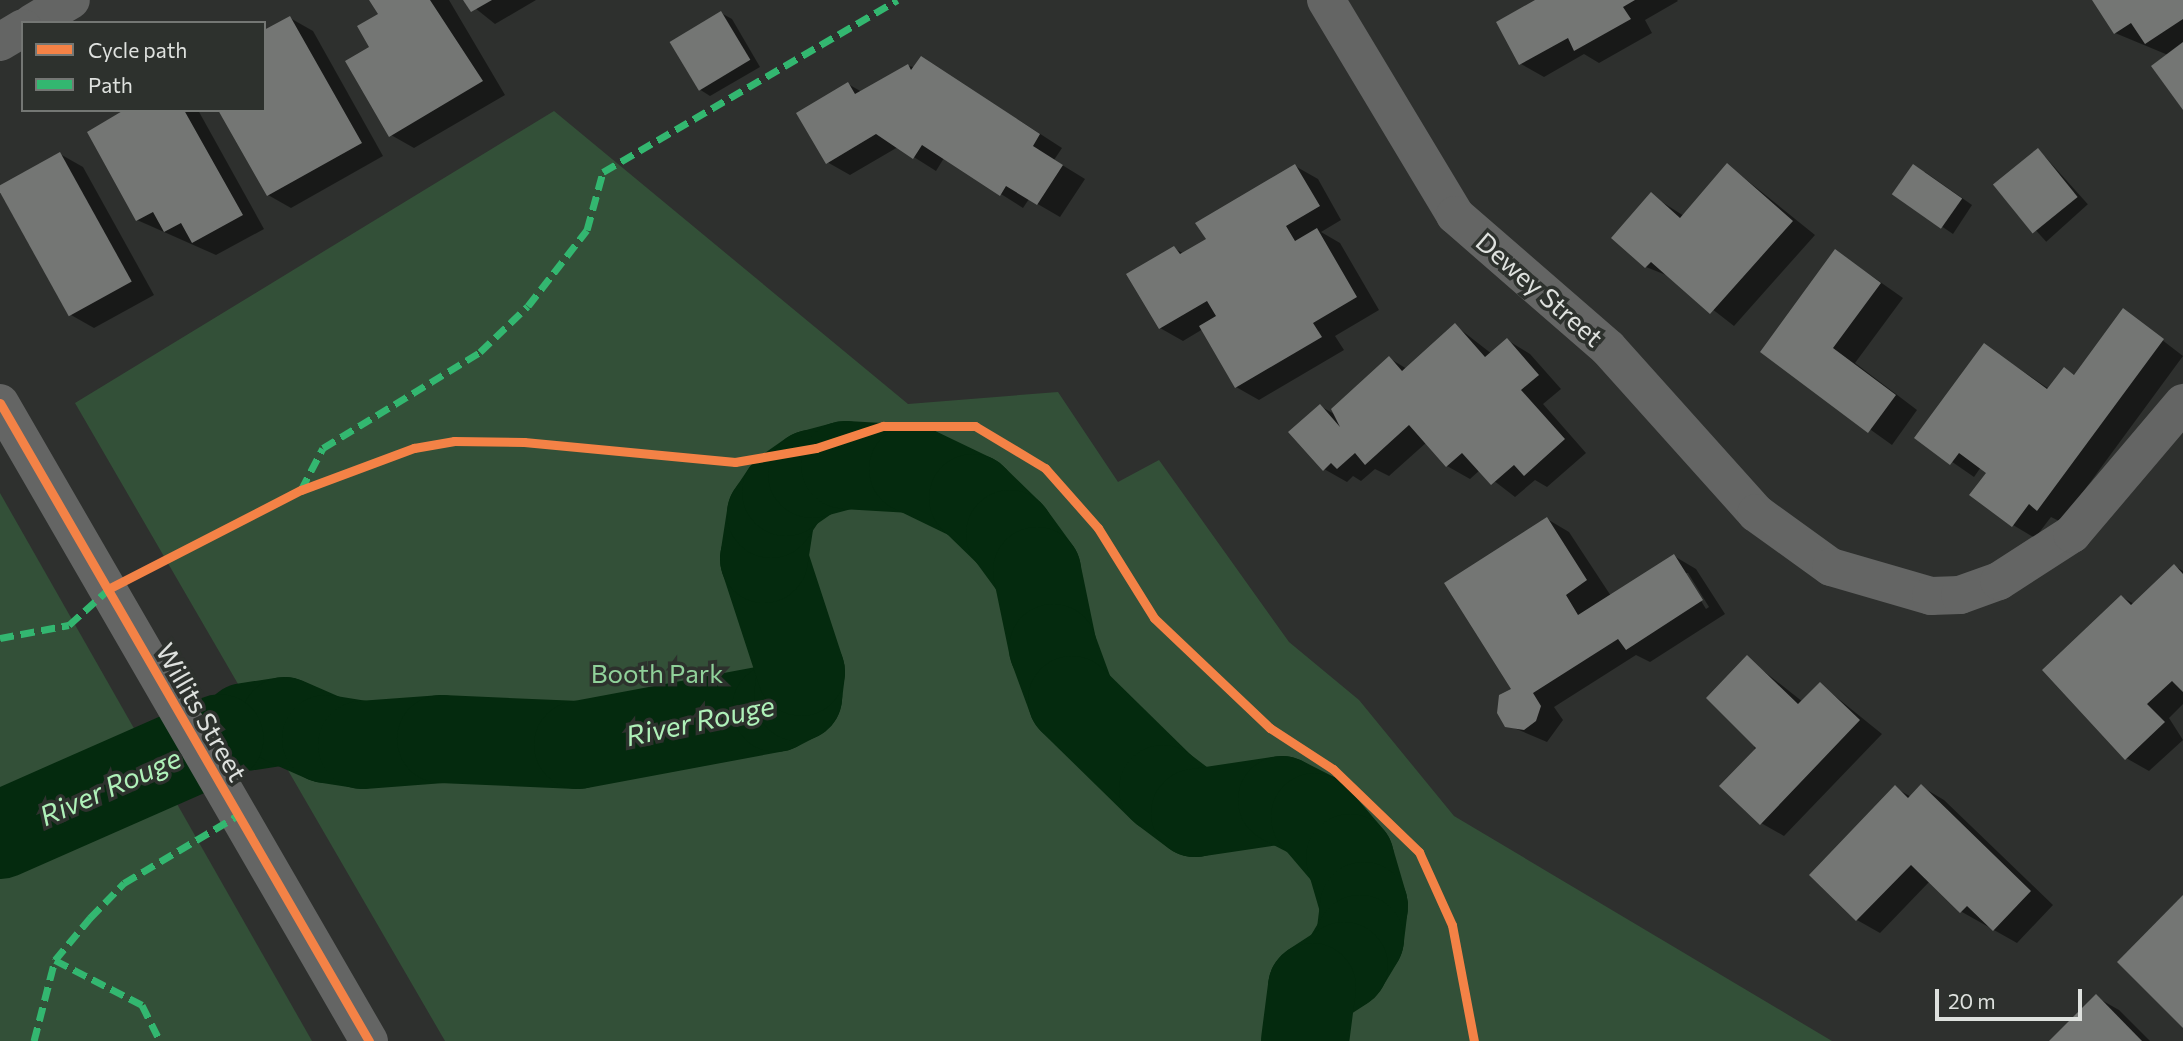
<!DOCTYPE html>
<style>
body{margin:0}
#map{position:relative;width:2183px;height:1041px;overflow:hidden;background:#2e302e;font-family:Commissioner,sans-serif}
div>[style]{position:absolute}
.green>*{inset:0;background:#335038}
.shadow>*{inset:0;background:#0007;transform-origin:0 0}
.river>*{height:88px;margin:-44px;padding:0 44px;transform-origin:44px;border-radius:44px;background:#042a0e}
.building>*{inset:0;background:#747674;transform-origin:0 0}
.street>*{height:38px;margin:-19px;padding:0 19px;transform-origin:19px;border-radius:19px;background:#646564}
.quiet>*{height:7px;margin-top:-3.5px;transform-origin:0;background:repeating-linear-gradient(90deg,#33b770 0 14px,transparent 0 21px)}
.cycleway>*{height:9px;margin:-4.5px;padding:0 4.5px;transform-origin:4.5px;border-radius:4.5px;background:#f48246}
span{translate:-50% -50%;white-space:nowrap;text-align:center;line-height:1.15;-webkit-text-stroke:7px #2d312d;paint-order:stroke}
.street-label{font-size:26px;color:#dee1de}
.park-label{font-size:26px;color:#90d19a}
.water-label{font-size:28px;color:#aff1b9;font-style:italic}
.legend{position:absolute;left:21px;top:21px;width:245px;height:91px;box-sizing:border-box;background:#2d312d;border:2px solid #747774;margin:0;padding:9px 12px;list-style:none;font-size:21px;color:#dee1de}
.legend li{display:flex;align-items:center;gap:14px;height:35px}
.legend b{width:35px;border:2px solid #747774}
.scale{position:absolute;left:1935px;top:989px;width:147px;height:32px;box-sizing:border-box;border:4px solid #dee1de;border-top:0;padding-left:9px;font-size:21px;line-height:24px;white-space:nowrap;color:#dee1de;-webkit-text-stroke:5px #2d312d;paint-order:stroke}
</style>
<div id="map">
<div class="green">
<div style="clip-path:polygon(554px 111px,908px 404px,1058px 392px,1118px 482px,1159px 460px,1289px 642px,1359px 700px,1454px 816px,1832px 1041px,445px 1041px,75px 403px)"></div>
<div style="clip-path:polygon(0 493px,312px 1041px,0 1041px)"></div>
</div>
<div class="shadow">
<div style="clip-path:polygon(371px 0,449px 0,505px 95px,414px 148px,391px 135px,372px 47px,380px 15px)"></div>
<div style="clip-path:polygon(465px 0,536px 0,495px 24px)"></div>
<div style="clip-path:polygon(1538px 0,1677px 0,1678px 1px,1645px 20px,1652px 33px,1599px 63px,1584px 54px,1544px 77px,1521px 64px)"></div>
<div style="clip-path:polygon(2094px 0,2183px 0,2183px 107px,2168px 55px,2115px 33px)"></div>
<div style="clip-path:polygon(721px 13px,732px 19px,760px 67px,710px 96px,699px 89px)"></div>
<div style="clip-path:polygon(290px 18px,313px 31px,383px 156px,291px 208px,268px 195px,264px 110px)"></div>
<div style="clip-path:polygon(908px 66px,944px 72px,1062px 148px,1054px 160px,1085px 179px,1060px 217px,1029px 199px,1023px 208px,944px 158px,936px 171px,898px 147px,850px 175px,827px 162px,848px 84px,862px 92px)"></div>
<div style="clip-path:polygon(128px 110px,198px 110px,264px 229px,216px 255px,137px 220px)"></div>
<div style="left:2039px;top:150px;width:73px;height:56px;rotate:48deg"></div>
<div style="clip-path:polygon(60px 154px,83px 167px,154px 295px,94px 328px,71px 315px,0 188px)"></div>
<div style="clip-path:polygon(1728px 165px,1815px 235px,1734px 326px,1671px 277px,1646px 267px,1651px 195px,1684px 216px)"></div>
<div style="clip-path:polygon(1295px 166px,1318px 179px,1341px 220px,1321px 232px,1340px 243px,1379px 310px,1335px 336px,1344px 350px,1259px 400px,1236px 387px,1203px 329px,1183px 341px,1160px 328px,1174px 248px,1184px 254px,1208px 240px)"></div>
<div style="clip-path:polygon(1925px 172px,1972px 205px,1953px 234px,1894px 194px)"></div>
<div style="clip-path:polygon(1836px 251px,1903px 298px,1855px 363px,1917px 410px,1892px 445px,1762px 352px)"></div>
<div style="clip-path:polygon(2123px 310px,2183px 356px,2061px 522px,2051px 517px,2035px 538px,2013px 525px,1988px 472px,1981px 467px,1974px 477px,1916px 437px,1984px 345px,2049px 389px,2064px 369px,2076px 376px)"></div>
<div style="clip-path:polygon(1456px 326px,1492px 354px,1507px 340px,1530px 354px,1561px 389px,1543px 404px,1586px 453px,1547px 487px,1535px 480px,1515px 497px,1480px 470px,1470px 479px,1447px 466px,1427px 442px,1389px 476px,1375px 469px,1361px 481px,1353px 476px,1347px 482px,1324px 469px,1320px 406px,1336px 415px,1389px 358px,1407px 369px)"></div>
<div style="clip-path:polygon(evenodd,1547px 519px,1569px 532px,1611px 596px,1674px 556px,1696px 569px,1725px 614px,1650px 662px,1636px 655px,1554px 707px,1563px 720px,1547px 742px,1507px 725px,1547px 519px,1684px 573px,1688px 573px,1709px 607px,1706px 609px,1684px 573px)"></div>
<div style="clip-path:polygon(2174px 566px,2183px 571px,2183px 704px,2169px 718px,2183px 740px,2149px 771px,2126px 758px,2122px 597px,2134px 604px)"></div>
<div style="clip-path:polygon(1747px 658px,1803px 702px,1820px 684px,1882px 734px,1784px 836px,1761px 823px)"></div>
<div style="clip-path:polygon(1922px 787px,1944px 800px,2053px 905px,2017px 943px,1962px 912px,1930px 881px,1880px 933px,1857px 920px,1896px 788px,1911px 797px)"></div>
<div style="clip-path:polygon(2096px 997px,2119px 1010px,2150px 1041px,2052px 1041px)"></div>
</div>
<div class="river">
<div style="left:245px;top:727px;width:40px;rotate:-8.5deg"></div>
<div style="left:285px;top:721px;width:45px;rotate:23.7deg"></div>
<div style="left:326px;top:739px;width:36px;rotate:9deg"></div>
<div style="left:362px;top:745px;width:79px;rotate:-4.3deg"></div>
<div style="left:441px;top:739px;width:137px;rotate:2.5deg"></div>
<div style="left:578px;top:745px;width:201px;rotate:-10.6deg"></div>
<div style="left:776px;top:708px;width:25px;rotate:-27deg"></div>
<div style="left:798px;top:697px;width:25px;rotate:-83deg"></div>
<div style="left:801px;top:672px;width:119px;rotate:-108.1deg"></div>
<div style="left:764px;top:559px;width:46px;rotate:-81.2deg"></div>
<div style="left:771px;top:514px;width:27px;rotate:-56deg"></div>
<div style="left:786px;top:492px;width:32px;rotate:-35deg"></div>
<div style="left:812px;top:474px;width:34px;rotate:-15deg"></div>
<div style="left:845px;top:465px;width:68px;rotate:3.4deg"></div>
<div style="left:913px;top:469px;width:67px;rotate:25.8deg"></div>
<div style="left:973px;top:498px;width:52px;rotate:44.2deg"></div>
<div style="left:1010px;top:534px;width:46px;rotate:53.9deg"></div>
<div style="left:1037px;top:571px;width:79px;rotate:78.3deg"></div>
<div style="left:1053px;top:648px;width:55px;rotate:69.9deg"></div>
<div style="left:1072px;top:700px;width:127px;rotate:44.4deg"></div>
<div style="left:1163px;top:789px;width:40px;rotate:37deg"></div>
<div style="left:1195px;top:813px;width:88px;rotate:-8.5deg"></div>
<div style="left:1282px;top:800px;width:37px;rotate:27deg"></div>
<div style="left:1315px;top:817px;width:54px;rotate:49.5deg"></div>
<div style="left:1350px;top:858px;width:50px;rotate:73.7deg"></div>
<div style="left:1364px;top:906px;width:33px;rotate:97deg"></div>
<div style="left:1360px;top:939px;width:31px;rotate:121deg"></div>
<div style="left:1344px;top:966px;width:38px;rotate:147deg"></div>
<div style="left:1312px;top:987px;width:54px;rotate:97.4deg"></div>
<div style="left:0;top:835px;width:240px;rotate:-23.8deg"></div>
</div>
<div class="building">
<div style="clip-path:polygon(369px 0,430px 0,483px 81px,389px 137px,345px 61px,369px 47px,357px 26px,378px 14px)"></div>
<div style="clip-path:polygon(463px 0,492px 0,471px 12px)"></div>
<div style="clip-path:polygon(1535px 0,1635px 0,1623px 7px,1631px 19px,1574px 51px,1568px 38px,1519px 65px,1496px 22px)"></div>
<div style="clip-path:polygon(2092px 0,2183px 0,2183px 19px,2145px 44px,2131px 23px,2114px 34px)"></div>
<div style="left:721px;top:11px;width:57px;height:60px;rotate:59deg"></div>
<div style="clip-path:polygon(290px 16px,362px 143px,267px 196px,218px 110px,264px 110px,264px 30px)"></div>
<div style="clip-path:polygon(2183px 42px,2183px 110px,2151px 66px)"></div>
<div style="clip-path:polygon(921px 56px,1040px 134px,1033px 146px,1063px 165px,1037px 205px,1006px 186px,1000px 196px,922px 145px,913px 159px,876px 134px,826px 164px,796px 113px,848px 82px,855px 94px,908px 64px,911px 70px)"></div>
<div style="clip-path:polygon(124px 110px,184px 110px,243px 215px,192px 243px,181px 223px,164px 232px,153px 212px,136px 221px,87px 132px)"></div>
<div style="left:2038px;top:148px;width:63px;height:58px;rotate:51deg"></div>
<div style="left:60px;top:152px;width:148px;height:72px;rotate:61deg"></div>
<div style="clip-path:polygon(1727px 163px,1793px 221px,1710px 314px,1651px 262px,1645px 268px,1611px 238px,1651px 192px,1680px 218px)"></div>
<div style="clip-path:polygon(1295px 164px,1320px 206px,1286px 226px,1295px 241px,1317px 228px,1357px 297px,1313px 323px,1322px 337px,1235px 388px,1199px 326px,1216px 316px,1207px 301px,1159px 329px,1126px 274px,1174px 246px,1180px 254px,1206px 239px,1195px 223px)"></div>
<div style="left:1913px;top:164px;width:60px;height:37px;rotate:35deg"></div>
<div style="clip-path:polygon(1835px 249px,1881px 283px,1833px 348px,1896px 395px,1868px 433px,1760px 352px)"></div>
<div style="clip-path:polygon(2123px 308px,2164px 339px,2037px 511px,2029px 504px,2012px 527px,1969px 495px,1986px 473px,1959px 453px,1950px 465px,1914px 438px,1984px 343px,2047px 389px,2064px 367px,2074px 375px)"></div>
<div style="clip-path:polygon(1455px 323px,1485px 357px,1507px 338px,1539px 375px,1521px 390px,1565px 439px,1524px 476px,1514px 465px,1491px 485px,1462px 453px,1446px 467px,1409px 425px,1365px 465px,1355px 453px,1337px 469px,1331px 463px,1323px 471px,1288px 432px,1320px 404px,1340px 427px,1331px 409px,1389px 356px,1402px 371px)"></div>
<div style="clip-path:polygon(1547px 517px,1587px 580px,1566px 595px,1578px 615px,1674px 554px,1703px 600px,1626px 650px,1618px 639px,1533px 693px,1541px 706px,1536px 721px,1524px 730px,1505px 727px,1497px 713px,1499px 695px,1511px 689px,1444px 583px)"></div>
<div style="clip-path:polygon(2174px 564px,2183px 574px,2183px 692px,2172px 681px,2147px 704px,2165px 722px,2125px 760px,2042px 670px,2121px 595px,2131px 605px)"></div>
<div style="clip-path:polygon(1747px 655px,1798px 704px,1820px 682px,1860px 720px,1760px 825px,1719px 786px,1756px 748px,1706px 698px)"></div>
<div style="clip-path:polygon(1921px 784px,2031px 891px,1993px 931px,1967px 906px,1960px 913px,1911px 865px,1856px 921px,1809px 875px,1895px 785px,1908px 798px)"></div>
<div style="clip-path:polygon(2183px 895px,2183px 1028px,2117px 962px)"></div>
<div style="clip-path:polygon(2096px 994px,2142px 1041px,2049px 1041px)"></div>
</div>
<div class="street">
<div style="left:1326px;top:0;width:251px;rotate:59deg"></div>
<div style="left:1455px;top:215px;width:203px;rotate:41deg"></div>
<div style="left:1608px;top:348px;width:222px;rotate:48.1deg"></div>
<div style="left:1756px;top:513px;width:92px;rotate:35.8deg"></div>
<div style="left:1831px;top:567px;width:104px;rotate:16.2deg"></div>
<div style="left:1931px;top:596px;width:29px;rotate:-2deg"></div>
<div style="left:1960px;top:595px;width:41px;rotate:-19.7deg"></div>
<div style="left:1999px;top:581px;width:87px;rotate:-32.8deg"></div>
<div style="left:2072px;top:534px;width:172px;rotate:-49.7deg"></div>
<div style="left:32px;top:23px;width:45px;rotate:-30.5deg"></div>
<div style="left:0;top:42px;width:27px;rotate:-31deg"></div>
<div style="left:0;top:403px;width:737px;rotate:59.96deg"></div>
</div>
<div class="quiet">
<div style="left:301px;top:490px;width:47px;rotate:-62.4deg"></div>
<div style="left:323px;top:448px;width:184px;rotate:-31.4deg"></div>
<div style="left:480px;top:352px;width:66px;rotate:-43.8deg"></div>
<div style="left:528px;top:306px;width:96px;rotate:-52.2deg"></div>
<div style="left:587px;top:230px;width:60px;rotate:-74.6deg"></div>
<div style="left:603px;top:172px;width:341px;rotate:-30.3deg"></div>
<div style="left:0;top:638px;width:70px;rotate:-10.7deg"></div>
<div style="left:69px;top:625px;width:57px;rotate:-42.1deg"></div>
<div style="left:55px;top:960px;width:98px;rotate:27.3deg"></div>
<div style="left:142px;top:1005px;width:40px;rotate:63.4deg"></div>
<div style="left:34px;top:1041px;width:84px;rotate:-75.5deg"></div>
<div style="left:55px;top:960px;width:55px;rotate:-50.2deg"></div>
<div style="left:90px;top:918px;width:49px;rotate:-45.8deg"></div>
<div style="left:124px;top:883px;width:131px;rotate:-30.7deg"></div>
</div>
<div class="cycleway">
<div style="left:0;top:403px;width:737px;rotate:59.96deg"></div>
<div style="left:108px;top:589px;width:217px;rotate:-27.2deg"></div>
<div style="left:301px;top:490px;width:121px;rotate:-20.4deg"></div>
<div style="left:414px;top:448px;width:41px;rotate:-9.9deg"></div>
<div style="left:454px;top:441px;width:70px;rotate:0.8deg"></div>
<div style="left:524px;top:442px;width:212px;rotate:5.4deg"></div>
<div style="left:735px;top:462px;width:82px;rotate:-9.8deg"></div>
<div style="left:816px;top:448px;width:71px;rotate:-18.2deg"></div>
<div style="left:883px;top:426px;width:92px"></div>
<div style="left:975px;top:426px;width:82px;rotate:31deg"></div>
<div style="left:1045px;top:468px;width:80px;rotate:48.5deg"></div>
<div style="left:1098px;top:528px;width:106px;rotate:58.1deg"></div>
<div style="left:1154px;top:618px;width:160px;rotate:43.5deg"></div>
<div style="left:1270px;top:728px;width:75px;rotate:33.1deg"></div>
<div style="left:1333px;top:769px;width:120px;rotate:44deg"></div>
<div style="left:1419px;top:852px;width:80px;rotate:65.7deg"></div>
<div style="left:1452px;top:925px;width:118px;rotate:79.3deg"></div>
</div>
<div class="street-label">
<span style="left:1540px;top:289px;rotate:41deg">Dewey Street</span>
<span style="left:202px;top:712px;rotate:60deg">Willits Street</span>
</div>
<div class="park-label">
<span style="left:657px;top:673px">Booth Park</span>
</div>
<div class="water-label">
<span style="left:700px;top:720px;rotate:-12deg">River Rouge</span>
<span style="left:110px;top:786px;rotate:-24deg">River Rouge</span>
</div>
<ul class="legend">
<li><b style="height:9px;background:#f48246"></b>Cycle path</li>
<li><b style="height:9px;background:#33b770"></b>Path</li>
</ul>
<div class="scale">20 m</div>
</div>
